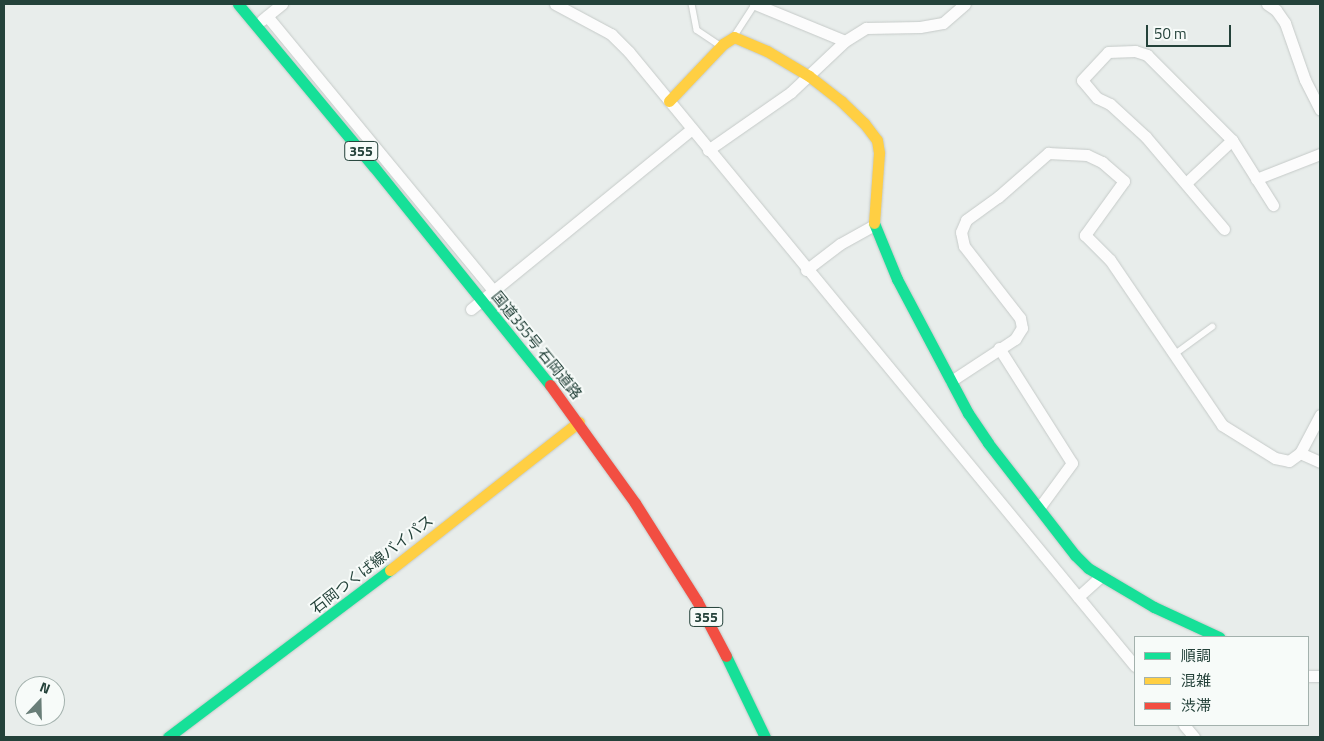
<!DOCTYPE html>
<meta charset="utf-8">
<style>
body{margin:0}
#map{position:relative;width:1324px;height:741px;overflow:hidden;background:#e8edeb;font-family:"Titillium Web","Noto Sans JP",sans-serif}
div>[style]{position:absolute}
.roads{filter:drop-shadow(0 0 1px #c5cac8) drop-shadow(0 0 1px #c5cac8)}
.lane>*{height:5.5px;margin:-2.75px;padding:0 2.75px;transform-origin:2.75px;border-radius:2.75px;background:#fcfcfc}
.street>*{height:11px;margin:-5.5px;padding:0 5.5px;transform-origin:5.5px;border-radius:5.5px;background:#fcfcfc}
.fast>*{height:11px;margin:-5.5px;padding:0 5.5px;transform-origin:5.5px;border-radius:5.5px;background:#16e098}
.slow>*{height:11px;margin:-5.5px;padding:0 5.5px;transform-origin:5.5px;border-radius:5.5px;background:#ffcf43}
.jam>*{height:11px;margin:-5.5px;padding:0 5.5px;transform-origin:5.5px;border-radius:5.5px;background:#f24e42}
span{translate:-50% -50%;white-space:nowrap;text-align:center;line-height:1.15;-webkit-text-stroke:4px #f7fbf9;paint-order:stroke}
.shield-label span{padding:1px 4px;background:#f7fbf9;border:1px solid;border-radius:4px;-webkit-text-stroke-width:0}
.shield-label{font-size:14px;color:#24423a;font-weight:700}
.street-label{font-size:15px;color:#24423a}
.frame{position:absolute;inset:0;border:5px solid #24423a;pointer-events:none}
.legend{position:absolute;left:1134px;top:636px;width:175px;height:90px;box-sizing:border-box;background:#f7fbf9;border:1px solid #a3b1ad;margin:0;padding:6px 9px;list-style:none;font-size:15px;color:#24423a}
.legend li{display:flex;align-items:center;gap:10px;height:25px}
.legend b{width:25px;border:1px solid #a3b1ad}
.north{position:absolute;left:15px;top:676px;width:50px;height:50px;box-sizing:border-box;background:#f7fbf9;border:1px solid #a3b1ad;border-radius:50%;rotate:21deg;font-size:14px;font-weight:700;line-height:20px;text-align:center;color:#24423a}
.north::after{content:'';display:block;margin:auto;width:18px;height:22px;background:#697e78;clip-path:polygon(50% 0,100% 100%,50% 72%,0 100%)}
.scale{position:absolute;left:1146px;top:25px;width:85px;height:22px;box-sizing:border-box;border:2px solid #24423a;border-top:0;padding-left:6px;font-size:15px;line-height:18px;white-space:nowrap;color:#24423a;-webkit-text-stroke:4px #f7fbf9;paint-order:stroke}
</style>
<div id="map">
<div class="roads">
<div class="lane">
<div style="left:692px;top:4px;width:26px;rotate:79deg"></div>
<div style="left:697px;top:30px;width:27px;rotate:34deg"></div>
<div style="left:735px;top:35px;width:37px;rotate:-57deg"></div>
<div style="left:1175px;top:354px;width:46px;rotate:-36.1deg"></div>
</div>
<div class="street">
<div style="left:555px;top:4px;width:64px;rotate:28.2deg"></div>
<div style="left:611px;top:34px;width:25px;rotate:45deg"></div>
<div style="left:629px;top:52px;width:796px;rotate:50.51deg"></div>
<div style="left:755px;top:4px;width:97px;rotate:22.3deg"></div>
<div style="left:1267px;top:4px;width:11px;rotate:34deg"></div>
<div style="left:1276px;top:10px;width:16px;rotate:55deg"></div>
<div style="left:1285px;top:23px;width:60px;rotate:70.7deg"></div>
<div style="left:1305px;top:80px;width:33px;rotate:63deg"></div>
<div style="left:267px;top:16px;width:355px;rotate:50.5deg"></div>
<div style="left:262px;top:20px;width:26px;rotate:-39deg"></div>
<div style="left:708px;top:150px;width:101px;rotate:-34.9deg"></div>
<div style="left:791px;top:92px;width:74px;rotate:-43.4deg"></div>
<div style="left:845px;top:41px;width:25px;rotate:-32deg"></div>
<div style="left:866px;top:28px;width:54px;rotate:-1.1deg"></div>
<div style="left:920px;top:27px;width:23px;rotate:-10deg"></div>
<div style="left:943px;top:23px;width:29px;rotate:-41deg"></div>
<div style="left:1256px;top:179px;width:69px;rotate:-21.3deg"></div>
<div style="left:1186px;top:183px;width:63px;rotate:-43.1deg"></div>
<div style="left:1224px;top:229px;width:121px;rotate:-130.3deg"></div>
<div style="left:1146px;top:137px;width:49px;rotate:-137.5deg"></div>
<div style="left:1110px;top:104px;width:14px;rotate:-155deg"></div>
<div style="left:1097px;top:98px;width:23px;rotate:-130deg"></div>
<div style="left:1082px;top:80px;width:38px;rotate:-47deg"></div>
<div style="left:1108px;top:52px;width:27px;rotate:-2deg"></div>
<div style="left:1135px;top:51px;width:13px;rotate:18deg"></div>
<div style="left:1147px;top:55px;width:120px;rotate:45deg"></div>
<div style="left:1232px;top:140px;width:77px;rotate:57.8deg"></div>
<div style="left:806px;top:270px;width:43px;rotate:-37.4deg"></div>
<div style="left:840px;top:244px;width:39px;rotate:-29deg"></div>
<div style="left:471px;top:309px;width:285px;rotate:-39.2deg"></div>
<div style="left:999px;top:348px;width:136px;rotate:57.6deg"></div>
<div style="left:1072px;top:463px;width:56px;rotate:126.3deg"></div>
<div style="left:951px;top:381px;width:77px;rotate:-33.3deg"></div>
<div style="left:1015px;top:339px;width:13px;rotate:-58deg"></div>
<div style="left:1022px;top:328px;width:10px;rotate:-101deg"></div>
<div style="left:1020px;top:318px;width:91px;rotate:-127.9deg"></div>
<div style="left:964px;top:246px;width:14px;rotate:-102deg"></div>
<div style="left:961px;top:232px;width:13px;rotate:-67deg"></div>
<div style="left:966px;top:220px;width:39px;rotate:-36deg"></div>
<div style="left:998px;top:197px;width:67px;rotate:-41.3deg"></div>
<div style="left:1048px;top:153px;width:39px;rotate:3deg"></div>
<div style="left:1087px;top:155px;width:17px;rotate:25deg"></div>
<div style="left:1102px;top:162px;width:29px;rotate:41deg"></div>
<div style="left:1124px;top:181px;width:67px;rotate:125.8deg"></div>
<div style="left:1085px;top:235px;width:35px;rotate:45deg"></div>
<div style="left:1110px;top:260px;width:199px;rotate:55.8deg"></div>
<div style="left:1222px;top:425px;width:62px;rotate:31.9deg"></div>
<div style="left:1275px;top:458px;width:14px;rotate:12deg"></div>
<div style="left:1289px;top:461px;width:14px;rotate:-36deg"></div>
<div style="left:1300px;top:453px;width:43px;rotate:-62.2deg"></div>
<div style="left:1300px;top:453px;width:22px;rotate:24deg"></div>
<div style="left:1078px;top:597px;width:30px;rotate:-42deg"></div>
<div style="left:1308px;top:676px;width:12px"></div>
<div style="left:1184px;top:725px;width:16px;rotate:50deg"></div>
</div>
<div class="fast">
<div style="left:238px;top:4px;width:212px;rotate:50.2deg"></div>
<div style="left:374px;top:167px;width:280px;rotate:51.1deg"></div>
<div style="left:874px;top:223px;width:61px;rotate:67.7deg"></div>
<div style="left:897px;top:279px;width:152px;rotate:62.1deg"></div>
<div style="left:968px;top:413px;width:36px;rotate:56deg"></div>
<div style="left:988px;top:443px;width:142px;rotate:52.2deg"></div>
<div style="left:1075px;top:555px;width:18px;rotate:45deg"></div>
<div style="left:1088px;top:568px;width:77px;rotate:30.6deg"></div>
<div style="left:1154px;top:607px;width:72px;rotate:24.8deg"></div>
<div style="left:726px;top:656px;width:90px;rotate:64.3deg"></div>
<div style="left:168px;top:737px;width:278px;rotate:-37deg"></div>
</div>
<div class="slow">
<div style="left:669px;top:101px;width:79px;rotate:-46.5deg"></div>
<div style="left:723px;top:44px;width:13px;rotate:-32deg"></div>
<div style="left:734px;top:37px;width:36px;rotate:23deg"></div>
<div style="left:767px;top:51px;width:49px;rotate:30.8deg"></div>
<div style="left:809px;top:76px;width:41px;rotate:38deg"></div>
<div style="left:841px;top:101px;width:32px;rotate:44deg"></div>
<div style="left:864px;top:123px;width:21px;rotate:53deg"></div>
<div style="left:877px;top:140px;width:13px;rotate:81deg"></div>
<div style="left:879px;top:153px;width:70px;rotate:94.1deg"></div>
<div style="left:390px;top:570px;width:240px;rotate:-38.1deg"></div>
</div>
<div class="jam">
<div style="left:550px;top:385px;width:145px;rotate:54.2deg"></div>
<div style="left:635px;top:503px;width:116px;rotate:57.7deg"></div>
<div style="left:697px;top:601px;width:62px;rotate:62.2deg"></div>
</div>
</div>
<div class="shield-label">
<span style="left:361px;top:151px">355</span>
<span style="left:706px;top:617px">355</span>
</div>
<div class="street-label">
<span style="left:537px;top:345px;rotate:51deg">国道355号 石岡道路</span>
<span style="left:372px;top:564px;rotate:-38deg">石岡つくば線バイパス</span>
</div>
<div class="frame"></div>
<ul class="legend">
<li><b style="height:6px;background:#16e098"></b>順調</li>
<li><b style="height:6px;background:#ffcf43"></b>混雑</li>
<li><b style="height:6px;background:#f24e42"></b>渋滞</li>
</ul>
<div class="north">N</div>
<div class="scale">50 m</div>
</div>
